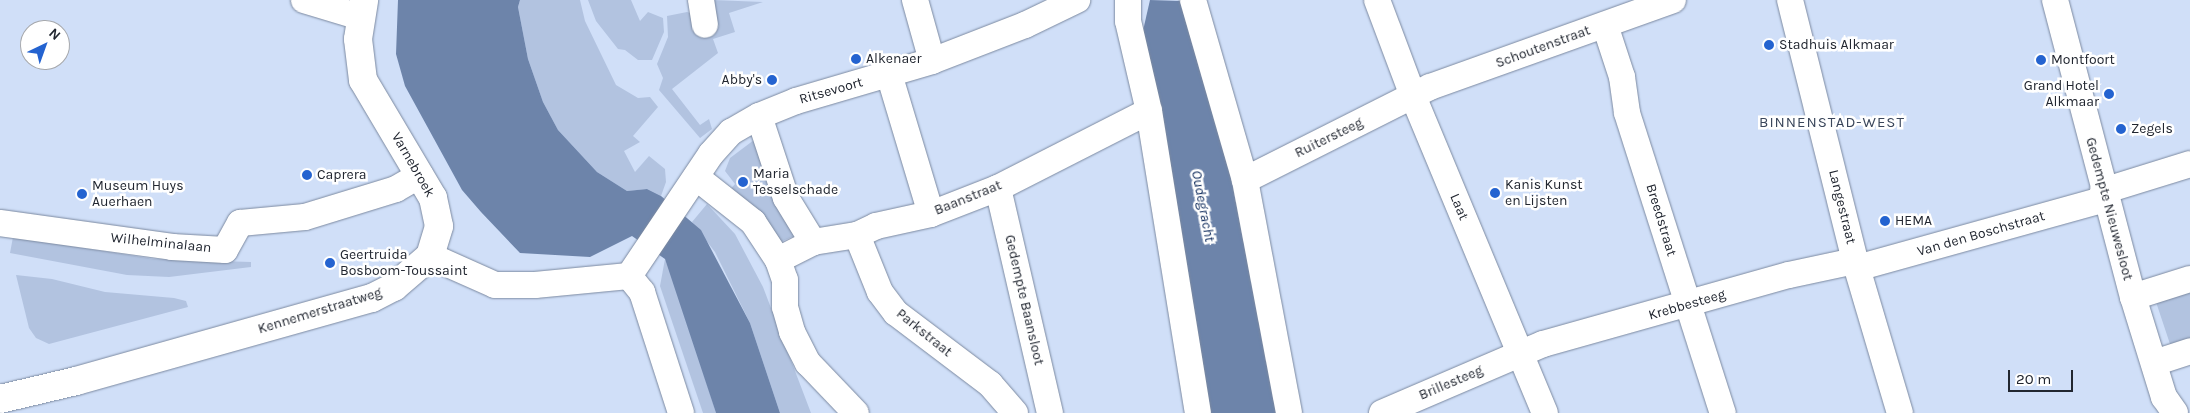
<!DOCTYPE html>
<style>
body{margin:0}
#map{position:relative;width:2190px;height:413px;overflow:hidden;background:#d0dff8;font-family:Karla,sans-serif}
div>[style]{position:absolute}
.green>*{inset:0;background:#b2c3e0}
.water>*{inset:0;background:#6d84aa}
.roads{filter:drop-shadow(0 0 1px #7b89a0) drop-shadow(0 0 1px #7b89a0)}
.street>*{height:26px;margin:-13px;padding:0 13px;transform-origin:13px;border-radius:13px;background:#fff}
.secondary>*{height:28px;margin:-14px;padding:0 14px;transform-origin:14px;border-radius:14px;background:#fff}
.dots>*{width:14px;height:14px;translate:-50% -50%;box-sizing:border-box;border:2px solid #fff;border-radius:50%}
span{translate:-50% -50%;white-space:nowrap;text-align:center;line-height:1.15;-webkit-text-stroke:5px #fff;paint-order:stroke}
.poi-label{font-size:14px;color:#212630}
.left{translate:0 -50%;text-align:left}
.right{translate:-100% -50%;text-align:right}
.street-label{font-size:14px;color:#212630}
.neighbourhood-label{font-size:15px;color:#3a465b;letter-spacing:1px}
.water-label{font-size:15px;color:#0d2a5b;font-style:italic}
.north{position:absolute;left:20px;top:20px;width:50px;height:50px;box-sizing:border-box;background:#fff;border:1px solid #a6a8ac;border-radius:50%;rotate:42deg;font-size:14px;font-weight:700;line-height:20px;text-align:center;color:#212630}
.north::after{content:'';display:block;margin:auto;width:18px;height:22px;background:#2463d0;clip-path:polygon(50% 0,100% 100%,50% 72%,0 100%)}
.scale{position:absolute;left:2008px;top:370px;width:65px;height:22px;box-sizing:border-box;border:2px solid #212630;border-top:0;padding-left:6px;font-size:15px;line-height:18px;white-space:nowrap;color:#212630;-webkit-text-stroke:4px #fff;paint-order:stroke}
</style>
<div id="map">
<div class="green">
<div style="clip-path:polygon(520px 0,580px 0,585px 21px,616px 85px,638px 98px,650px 97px,658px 107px,633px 136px,640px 142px,624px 151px,635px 172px,649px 156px,665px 169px,666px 182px,661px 196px,647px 189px,627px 191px,597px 172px,558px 130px,543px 102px,528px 59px,518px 7px)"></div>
<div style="clip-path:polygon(588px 0,631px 0,640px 21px,648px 12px,663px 18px,664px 32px,652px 60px,638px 60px,625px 50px,618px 49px,596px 21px)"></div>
<div style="clip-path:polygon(713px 0,763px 2px,729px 13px,735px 32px,713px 39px,718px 53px,672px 89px,700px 125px,709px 119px,712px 129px,700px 138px,659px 90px,663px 78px,657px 64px,668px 37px,667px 16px,687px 12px,693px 14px,700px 36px)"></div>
<div style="clip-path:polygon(754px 140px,795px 233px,794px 236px,776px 244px,729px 191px,735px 184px,725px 171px,730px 158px)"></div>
<div style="clip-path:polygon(707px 204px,735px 234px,763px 287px,811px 413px,780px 413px,750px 323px,715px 252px,692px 222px)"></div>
<div style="clip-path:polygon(13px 237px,154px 259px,251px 262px,251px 267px,169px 277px,127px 275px,10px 253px)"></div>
<div style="clip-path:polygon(665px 259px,679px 295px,716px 413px,703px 413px,660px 286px)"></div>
<div style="clip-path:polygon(2190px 274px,2190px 354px,2175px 359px,2152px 290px)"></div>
<div style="clip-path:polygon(16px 275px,52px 279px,105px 292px,174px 298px,186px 301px,188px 307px,49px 344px,36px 338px,29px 328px)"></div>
</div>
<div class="water">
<div style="clip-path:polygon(398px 0,520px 0,518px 7px,528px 59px,543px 102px,558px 130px,597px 172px,627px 191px,647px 189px,661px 196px,701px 230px,750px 323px,780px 413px,716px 413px,665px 259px,632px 236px,590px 257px,520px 253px,481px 212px,462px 190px,405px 86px,396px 54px)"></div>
<div style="clip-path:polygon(1150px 0,1180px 1px,1231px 177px,1277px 413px,1205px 413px,1142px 35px)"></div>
</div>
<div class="roads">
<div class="street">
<div style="left:304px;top:0;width:59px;rotate:16.9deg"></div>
<div style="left:701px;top:0;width:25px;rotate:81deg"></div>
<div style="left:915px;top:0;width:63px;rotate:74.4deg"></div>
<div style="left:1128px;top:0;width:21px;rotate:90deg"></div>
<div style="left:1128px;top:21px;width:92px;rotate:76.9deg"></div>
<div style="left:1149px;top:111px;width:306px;rotate:80.8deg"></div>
<div style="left:1193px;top:0;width:187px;rotate:73.9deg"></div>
<div style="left:1245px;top:180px;width:237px;rotate:79.3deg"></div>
<div style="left:1377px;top:0;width:103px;rotate:69.4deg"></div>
<div style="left:1413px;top:96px;width:343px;rotate:67.4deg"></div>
<div style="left:1790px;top:0;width:276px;rotate:76deg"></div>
<div style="left:1857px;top:268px;width:151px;rotate:73.5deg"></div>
<div style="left:2055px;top:0;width:307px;rotate:75.3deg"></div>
<div style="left:2133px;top:297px;width:105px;rotate:72.8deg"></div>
<div style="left:2164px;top:397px;width:19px;rotate:55deg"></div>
<div style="left:1605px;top:25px;width:55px;rotate:71.9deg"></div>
<div style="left:1622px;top:77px;width:36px;rotate:82deg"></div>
<div style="left:1627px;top:113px;width:315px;rotate:72.3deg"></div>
<div style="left:889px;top:74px;width:146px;rotate:73.3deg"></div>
<div style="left:759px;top:116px;width:86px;rotate:71.8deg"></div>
<div style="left:786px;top:198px;width:52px;rotate:58.5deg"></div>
<div style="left:696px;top:177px;width:73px;rotate:38.3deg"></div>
<div style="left:753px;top:222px;width:45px;rotate:56.7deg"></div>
<div style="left:778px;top:260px;width:21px;rotate:71deg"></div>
<div style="left:785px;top:280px;width:27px;rotate:90deg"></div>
<div style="left:785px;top:307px;width:26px;rotate:74deg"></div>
<div style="left:792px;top:332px;width:35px;rotate:63deg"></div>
<div style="left:808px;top:363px;width:69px;rotate:46.2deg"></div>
<div style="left:1245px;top:180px;width:207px;rotate:-26.7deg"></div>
<div style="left:1430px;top:87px;width:258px;rotate:-19.7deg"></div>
<div style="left:998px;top:188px;width:231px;rotate:77deg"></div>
<div style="left:2103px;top:191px;width:91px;rotate:-17.2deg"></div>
<div style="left:0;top:223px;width:174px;rotate:7.9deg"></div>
<div style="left:172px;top:247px;width:53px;rotate:3.2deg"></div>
<div style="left:225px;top:250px;width:31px;rotate:-61deg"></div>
<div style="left:240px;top:223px;width:65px;rotate:-5.3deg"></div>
<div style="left:305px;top:217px;width:95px;rotate:-17.1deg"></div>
<div style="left:396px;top:189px;width:28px;rotate:-30deg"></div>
<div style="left:857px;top:235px;width:61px;rotate:68deg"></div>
<div style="left:880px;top:292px;width:26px;rotate:53deg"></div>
<div style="left:896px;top:313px;width:118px;rotate:37.1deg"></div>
<div style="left:990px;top:384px;width:38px;rotate:49deg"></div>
<div style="left:430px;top:256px;width:71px;rotate:24deg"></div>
<div style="left:495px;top:285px;width:40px"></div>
<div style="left:535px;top:285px;width:94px;rotate:-5.5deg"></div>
<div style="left:778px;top:260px;width:39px;rotate:-27deg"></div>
<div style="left:813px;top:242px;width:45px;rotate:-9deg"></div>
<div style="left:857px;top:235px;width:21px;rotate:-25deg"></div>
<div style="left:876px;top:226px;width:56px;rotate:-12.3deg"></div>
<div style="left:931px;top:214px;width:72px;rotate:-21.2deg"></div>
<div style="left:998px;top:188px;width:169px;rotate:-27deg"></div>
<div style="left:1857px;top:268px;width:257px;rotate:-15.5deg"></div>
<div style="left:629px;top:276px;width:147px;rotate:-56.1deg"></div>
<div style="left:711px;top:154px;width:30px;rotate:-48deg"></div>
<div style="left:731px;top:132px;width:32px;rotate:-30deg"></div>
<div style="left:759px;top:116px;width:40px;rotate:-22deg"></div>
<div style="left:796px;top:101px;width:142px;rotate:-16.4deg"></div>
<div style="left:932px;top:61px;width:100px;rotate:-21.2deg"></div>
<div style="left:1025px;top:25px;width:58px;rotate:-25.7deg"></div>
<div style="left:629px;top:276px;width:21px;rotate:51deg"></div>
<div style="left:642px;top:292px;width:127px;rotate:72.1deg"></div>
<div style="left:2133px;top:297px;width:60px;rotate:-17.5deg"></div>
<div style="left:2154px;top:363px;width:38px;rotate:-18deg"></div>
<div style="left:1382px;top:413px;width:175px;rotate:-23.2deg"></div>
<div style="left:1543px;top:344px;width:255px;rotate:-15.7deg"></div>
<div style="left:1789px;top:275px;width:67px;rotate:-12deg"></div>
</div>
<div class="secondary">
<div style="left:0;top:399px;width:78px;rotate:-13.3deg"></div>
<div style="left:76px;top:381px;width:307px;rotate:-15.7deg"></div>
<div style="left:372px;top:298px;width:25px;rotate:-27deg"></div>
<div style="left:394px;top:287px;width:48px;rotate:-40.7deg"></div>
<div style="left:430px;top:256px;width:31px;rotate:-73deg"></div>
<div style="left:439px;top:226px;width:29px;rotate:-102deg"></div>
<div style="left:433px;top:198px;width:137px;rotate:-120.7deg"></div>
<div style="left:363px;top:80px;width:41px;rotate:-97deg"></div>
<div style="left:358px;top:39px;width:39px;rotate:-81deg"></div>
</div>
</div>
<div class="dots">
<div style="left:1769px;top:45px;background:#2463d0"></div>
<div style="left:856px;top:59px;background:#2463d0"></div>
<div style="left:2041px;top:60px;background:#2463d0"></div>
<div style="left:772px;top:80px;background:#2463d0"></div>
<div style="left:2109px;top:94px;background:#2463d0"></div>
<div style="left:2121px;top:129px;background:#2463d0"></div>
<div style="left:307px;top:175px;background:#2463d0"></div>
<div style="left:743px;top:182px;background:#2463d0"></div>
<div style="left:1495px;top:193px;background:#2463d0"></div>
<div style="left:82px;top:194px;background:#2463d0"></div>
<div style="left:1885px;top:221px;background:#2463d0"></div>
<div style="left:330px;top:263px;background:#2463d0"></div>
</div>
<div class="poi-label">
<span class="left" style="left:1779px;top:45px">Stadhuis Alkmaar</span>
<span class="left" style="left:866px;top:59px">Alkenaer</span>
<span class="left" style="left:2051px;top:60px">Montfoort</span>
<span class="right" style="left:762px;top:80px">Abby's</span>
<span class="right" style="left:2099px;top:94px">Grand Hotel<br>Alkmaar</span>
<span class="left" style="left:2131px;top:129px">Zegels</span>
<span class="left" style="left:753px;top:182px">Maria<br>Tesselschade</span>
<span class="left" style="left:317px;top:175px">Caprera</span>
<span class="left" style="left:1505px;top:193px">Kanis Kunst<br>en Lijsten</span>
<span class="left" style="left:92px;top:194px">Museum Huys<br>Auerhaen</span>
<span class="left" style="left:1895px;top:221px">HEMA</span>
<span class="left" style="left:340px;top:263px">Geertruida<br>Bosboom-Toussaint</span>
</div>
<div class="street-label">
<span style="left:1543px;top:47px;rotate:-20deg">Schoutenstraat</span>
<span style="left:831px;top:91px;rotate:-16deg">Ritsevoort</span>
<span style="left:1329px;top:138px;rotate:-26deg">Ruitersteeg</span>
<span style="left:413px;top:165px;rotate:60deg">Varnebroek</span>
<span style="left:968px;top:198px;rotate:-22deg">Baanstraat</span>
<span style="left:1459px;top:207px;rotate:67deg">Laat</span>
<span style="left:1842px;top:207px;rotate:76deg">Langestraat</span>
<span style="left:2109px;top:209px;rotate:75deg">Gedempte Nieuwesloot</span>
<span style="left:1661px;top:220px;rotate:73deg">Breedstraat</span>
<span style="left:1981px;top:234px;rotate:-16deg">Van den Boschstraat</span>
<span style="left:161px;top:243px;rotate:6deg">Wilhelminalaan</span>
<span style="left:1024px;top:300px;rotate:77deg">Gedempte Baansloot</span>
<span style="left:1687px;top:305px;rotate:-16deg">Krebbesteeg</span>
<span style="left:320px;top:311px;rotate:-17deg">Kennemerstraatweg</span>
<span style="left:924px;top:333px;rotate:39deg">Parkstraat</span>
<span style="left:1451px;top:383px;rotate:-23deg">Brillesteeg</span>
</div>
<div class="neighbourhood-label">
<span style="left:1832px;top:123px">BINNENSTAD-WEST</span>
</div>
<div class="water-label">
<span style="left:1203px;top:206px;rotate:79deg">Oudegracht</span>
</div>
<div class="north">N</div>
<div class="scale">20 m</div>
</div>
